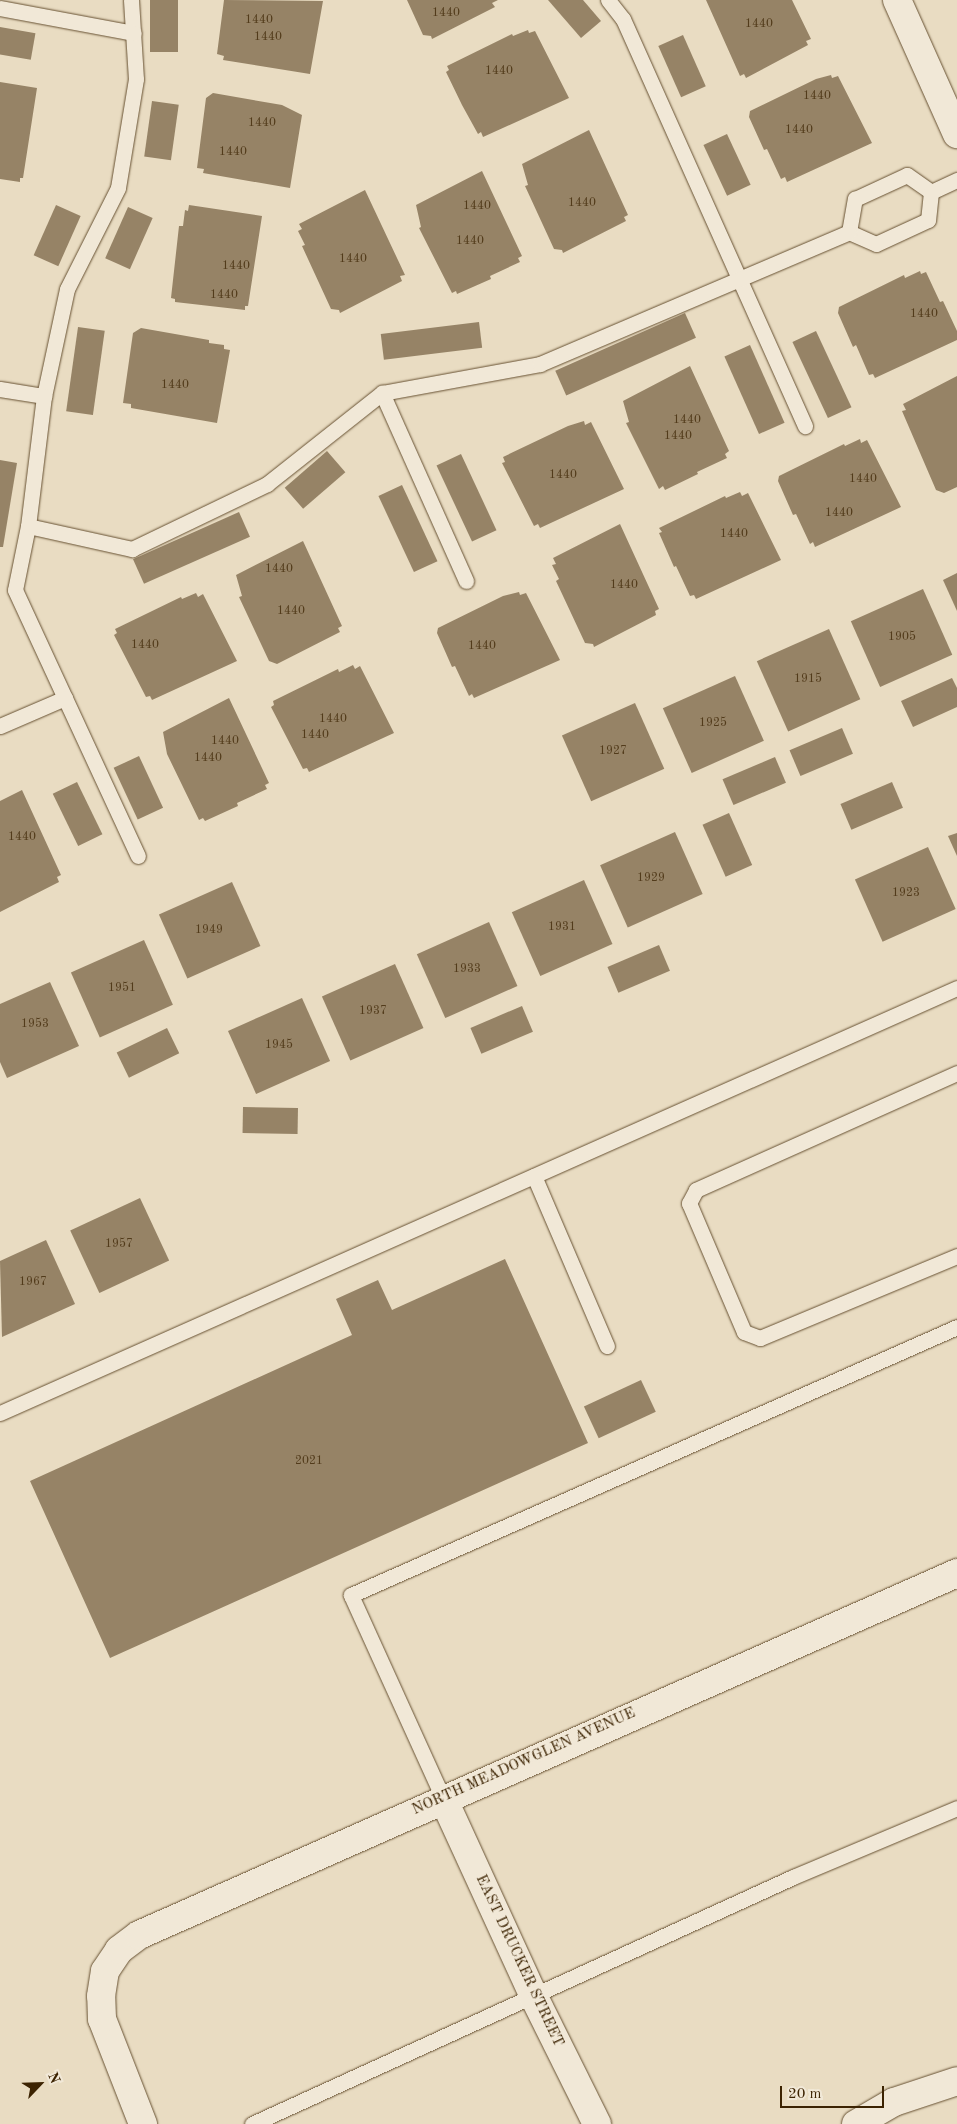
<!DOCTYPE html>
<style>
body{margin:0}
#map{position:relative;width:957px;height:2124px;overflow:hidden;background:#e9dcc2;font-family:"Old Standard TT",serif}
div>[style]{position:absolute}
.building>*{inset:0;background:#968366;transform-origin:0 0}
.roads{filter:drop-shadow(0 0 1px #675132) drop-shadow(0 0 1px #675132)}
.service>*{height:15px;margin:-7.5px;padding:0 7.5px;transform-origin:7.5px;border-radius:7.5px;background:#f1e8d7}
.minor>*{height:28px;margin:-14px;padding:0 14px;transform-origin:14px;border-radius:14px;background:#f1e8d7}
.tertiary>*{height:28px;margin:-14px;padding:0 14px;transform-origin:14px;border-radius:14px;background:#f1e8d7}
span{translate:-50% -50%;white-space:nowrap;text-align:center;line-height:1.15;-webkit-text-stroke:4.5px #f1e8d7;paint-order:stroke}
.number-label{font-size:12px;color:#523b1b}
.number-label span{-webkit-text-stroke-width:0}
.street-label{font-size:15px;color:#3c2302}
.north{position:absolute;left:15px;top:2059px;width:50px;height:50px;-webkit-text-stroke:4px #f1e8d7;paint-order:stroke;rotate:66deg;font-size:14px;font-weight:700;line-height:20px;text-align:center;color:#3c2302}
.north::after{content:'';display:block;margin:auto;width:18px;height:22px;background:#3c2302;clip-path:polygon(50% 0,100% 100%,50% 72%,0 100%)}
.scale{position:absolute;left:780px;top:2086px;width:104px;height:22px;box-sizing:border-box;border:2px solid #3c2302;border-top:0;padding-left:6px;font-size:15px;line-height:18px;white-space:nowrap;color:#3c2302;-webkit-text-stroke:4px #f1e8d7;paint-order:stroke}
</style>
<div id="map">
<div class="building">
<div style="left:150px;top:0;width:28px;height:52px"></div>
<div style="clip-path:polygon(224px 0,323px 1px,310px 74px,223px 60px,224px 56px,217px 54px)"></div>
<div style="clip-path:polygon(407px 0,498px 0,492px 3px,495px 7px,432px 39px,431px 36px,423px 35px)"></div>
<div style="clip-path:polygon(548px 0,583px 0,601px 21px,581px 38px)"></div>
<div style="clip-path:polygon(706px 0,792px 0,811px 39px,806px 41px,808px 45px,746px 78px,744px 74px,740px 76px)"></div>
<div style="left:0;top:27px;width:36px;height:27px;rotate:10deg"></div>
<div style="clip-path:polygon(528px 30px,529px 33px,535px 31px,569px 98px,483px 137px,481px 132px,478px 134px,462px 105px,446px 72px,449px 70px,447px 66px,512px 34px,513px 36px)"></div>
<div style="left:683px;top:35px;width:56px;height:27px;rotate:66deg"></div>
<div style="clip-path:polygon(831px 75px,832px 78px,838px 76px,872px 143px,787px 182px,785px 177px,781px 179px,767px 149px,764px 150px,749px 117px,750px 111px,816px 79px)"></div>
<div style="clip-path:polygon(0 82px,37px 88px,23px 178px,20px 178px,20px 182px,0 179px)"></div>
<div style="clip-path:polygon(213px 93px,282px 105px,302px 115px,290px 188px,203px 173px,204px 169px,197px 168px,206px 98px)"></div>
<div style="left:152px;top:101px;width:27px;height:56px;rotate:8deg"></div>
<div style="clip-path:polygon(589px 130px,628px 215px,624px 217px,626px 221px,563px 253px,562px 250px,554px 249px,525px 186px,528px 185px,522px 164px)"></div>
<div style="left:727px;top:134px;width:56px;height:26px;rotate:65deg"></div>
<div style="clip-path:polygon(482px 171px,522px 256px,518px 258px,520px 262px,490px 276px,491px 279px,457px 294px,456px 291px,452px 293px,419px 228px,421px 227px,416px 205px)"></div>
<div style="clip-path:polygon(365px 190px,405px 275px,400px 276px,402px 281px,340px 313px,339px 310px,331px 309px,302px 246px,305px 245px,298px 231px,302px 229px,299px 224px)"></div>
<div style="left:56px;top:205px;width:27px;height:55px;rotate:24deg"></div>
<div style="clip-path:polygon(189px 205px,262px 216px,248px 306px,245px 306px,245px 310px,175px 302px,175px 299px,171px 298px,179px 226px,183px 226px,185px 210px,188px 211px)"></div>
<div style="left:128px;top:207px;width:27px;height:56px;rotate:24deg"></div>
<div style="clip-path:polygon(920px 271px,921px 274px,926px 272px,940px 302px,943px 301px,957px 331px,957px 340px,875px 378px,873px 374px,869px 375px,856px 345px,853px 347px,838px 313px,839px 307px,904px 275px,905px 278px)"></div>
<div style="left:685px;top:313px;width:27px;height:142px;rotate:66deg"></div>
<div style="left:479px;top:322px;width:26px;height:99px;rotate:83deg"></div>
<div style="left:78px;top:327px;width:27px;height:85px;rotate:8deg"></div>
<div style="clip-path:polygon(141px 328px,209px 340px,209px 343px,224px 345px,224px 349px,230px 350px,217px 423px,131px 408px,131px 404px,123px 403px,133px 333px)"></div>
<div style="left:816px;top:331px;width:84px;height:26px;rotate:65deg"></div>
<div style="left:750px;top:345px;width:85px;height:28px;rotate:66deg"></div>
<div style="clip-path:polygon(690px 366px,729px 451px,725px 454px,727px 458px,697px 472px,698px 474px,665px 490px,663px 486px,659px 489px,626px 423px,629px 422px,623px 401px)"></div>
<div style="clip-path:polygon(957px 376px,957px 487px,944px 493px,936px 490px,902px 411px,906px 410px,903px 404px)"></div>
<div style="clip-path:polygon(584px 421px,585px 425px,591px 422px,624px 489px,540px 528px,538px 524px,534px 526px,502px 463px,505px 462px,503px 457px,568px 426px)"></div>
<div style="clip-path:polygon(860px 439px,861px 443px,867px 440px,901px 507px,815px 547px,813px 542px,810px 544px,796px 514px,793px 515px,778px 481px,779px 476px,844px 444px,845px 446px)"></div>
<div style="left:327px;top:451px;width:28px;height:56px;rotate:49deg"></div>
<div style="left:461px;top:454px;width:84px;height:27px;rotate:65deg"></div>
<div style="clip-path:polygon(0 460px,17px 463px,3px 547px,0 547px)"></div>
<div style="left:402px;top:485px;width:84px;height:26px;rotate:65deg"></div>
<div style="clip-path:polygon(740px 492px,742px 496px,748px 493px,781px 560px,696px 599px,694px 595px,690px 596px,676px 566px,674px 567px,659px 533px,662px 532px,659px 528px,725px 496px,726px 498px)"></div>
<div style="left:239px;top:512px;width:27px;height:116px;rotate:66deg"></div>
<div style="clip-path:polygon(620px 524px,659px 609px,655px 611px,656px 615px,594px 647px,593px 644px,585px 643px,556px 581px,559px 579px,552px 565px,556px 564px,553px 558px)"></div>
<div style="clip-path:polygon(303px 541px,342px 626px,338px 628px,340px 632px,277px 664px,269px 661px,239px 597px,242px 596px,236px 575px)"></div>
<div style="clip-path:polygon(957px 573px,957px 611px,943px 580px)"></div>
<div style="left:923px;top:589px;width:72px;height:79px;rotate:66deg"></div>
<div style="clip-path:polygon(519px 592px,520px 595px,526px 593px,560px 660px,474px 698px,472px 694px,469px 696px,455px 666px,452px 667px,437px 633px,438px 628px,503px 596px)"></div>
<div style="clip-path:polygon(196px 593px,198px 597px,203px 594px,237px 661px,152px 700px,150px 696px,146px 697px,114px 635px,117px 633px,115px 629px,181px 597px,182px 599px)"></div>
<div style="left:829px;top:629px;width:77px;height:79px;rotate:66deg"></div>
<div style="clip-path:polygon(353px 665px,355px 669px,360px 666px,394px 733px,309px 772px,307px 768px,303px 769px,271px 707px,274px 705px,273px 701px,338px 669px,339px 672px)"></div>
<div style="left:735px;top:676px;width:71px;height:79px;rotate:66deg"></div>
<div style="clip-path:polygon(952px 678px,957px 688px,957px 707px,913px 727px,901px 701px)"></div>
<div style="clip-path:polygon(229px 698px,269px 783px,265px 785px,267px 789px,237px 803px,238px 806px,205px 821px,203px 818px,199px 820px,167px 754px,163px 732px)"></div>
<div style="left:635px;top:703px;width:72px;height:80px;rotate:66deg"></div>
<div style="left:842px;top:728px;width:28px;height:57px;rotate:67deg"></div>
<div style="left:139px;top:756px;width:57px;height:28px;rotate:65deg"></div>
<div style="left:775px;top:757px;width:28px;height:57px;rotate:67deg"></div>
<div style="left:77px;top:782px;width:58px;height:27px;rotate:64deg"></div>
<div style="left:892px;top:782px;width:28px;height:56px;rotate:67deg"></div>
<div style="clip-path:polygon(22px 790px,61px 875px,57px 877px,59px 882px,0 912px,0 801px)"></div>
<div style="left:729px;top:813px;width:57px;height:29px;rotate:66deg"></div>
<div style="left:675px;top:832px;width:68px;height:82px;rotate:66deg"></div>
<div style="clip-path:polygon(957px 833px,957px 856px,948px 836px)"></div>
<div style="left:928px;top:847px;width:68px;height:80px;rotate:66deg"></div>
<div style="left:584px;top:880px;width:70px;height:79px;rotate:66deg"></div>
<div style="left:232px;top:882px;width:70px;height:80px;rotate:66deg"></div>
<div style="left:489px;top:922px;width:70px;height:79px;rotate:66deg"></div>
<div style="left:144px;top:940px;width:71px;height:80px;rotate:66deg"></div>
<div style="left:659px;top:945px;width:28px;height:56px;rotate:67deg"></div>
<div style="left:395px;top:964px;width:70px;height:80px;rotate:66deg"></div>
<div style="clip-path:polygon(50px 982px,79px 1046px,7px 1078px,0 1062px,0 1004px)"></div>
<div style="left:302px;top:998px;width:69px;height:81px;rotate:66deg"></div>
<div style="left:522px;top:1006px;width:28px;height:56px;rotate:67deg"></div>
<div style="left:167px;top:1028px;width:28px;height:56px;rotate:64deg"></div>
<div style="left:243px;top:1107px;width:55px;height:26px;rotate:1deg"></div>
<div style="left:140px;top:1198px;width:69px;height:77px;rotate:65deg"></div>
<div style="clip-path:polygon(46px 1240px,75px 1304px,2px 1337px,0 1261px)"></div>
<div style="clip-path:polygon(505px 1259px,588px 1443px,110px 1658px,30px 1481px,352px 1335px,336px 1299px,378px 1280px,392px 1310px)"></div>
<div style="left:641px;top:1380px;width:35px;height:63px;rotate:65deg"></div>
</div>
<div class="roads">
<div class="service">
<div style="left:131px;top:0;width:79px;rotate:86.4deg"></div>
<div style="left:136px;top:79px;width:110px;rotate:99.4deg"></div>
<div style="left:118px;top:188px;width:113px;rotate:116.8deg"></div>
<div style="left:67px;top:289px;width:109px;rotate:102.1deg"></div>
<div style="left:44px;top:396px;width:131px;rotate:97deg"></div>
<div style="left:28px;top:526px;width:65px;rotate:101.5deg"></div>
<div style="left:15px;top:590px;width:293px;rotate:65.2deg"></div>
<div style="left:608px;top:0;width:24px;rotate:52deg"></div>
<div style="left:623px;top:19px;width:446px;rotate:65.9deg"></div>
<div style="left:0;top:8px;width:136px;rotate:10.6deg"></div>
<div style="left:907px;top:175px;width:29px;rotate:35deg"></div>
<div style="left:931px;top:192px;width:28px;rotate:96deg"></div>
<div style="left:928px;top:220px;width:57px;rotate:155.2deg"></div>
<div style="left:876px;top:244px;width:30px;rotate:-156deg"></div>
<div style="left:849px;top:232px;width:34px;rotate:-80deg"></div>
<div style="left:855px;top:199px;width:57px;rotate:-24.8deg"></div>
<div style="left:931px;top:192px;width:29px;rotate:-25deg"></div>
<div style="left:0;top:389px;width:45px;rotate:9deg"></div>
<div style="left:382px;top:393px;width:206px;rotate:65.9deg"></div>
<div style="left:28px;top:526px;width:107px;rotate:12.5deg"></div>
<div style="left:132px;top:549px;width:150px;rotate:-25.7deg"></div>
<div style="left:267px;top:484px;width:147px;rotate:-38.4deg"></div>
<div style="left:382px;top:393px;width:161px;rotate:-10.4deg"></div>
<div style="left:540px;top:364px;width:336px;rotate:-23.1deg"></div>
<div style="left:0;top:726px;width:71px;rotate:-23.3deg"></div>
<div style="left:957px;top:1073px;width:286px;rotate:155.9deg"></div>
<div style="left:696px;top:1190px;width:15px;rotate:118deg"></div>
<div style="left:689px;top:1203px;width:140px;rotate:66.9deg"></div>
<div style="left:744px;top:1332px;width:17px;rotate:21deg"></div>
<div style="left:760px;top:1338px;width:213px;rotate:-22.6deg"></div>
<div style="left:534px;top:1176px;width:185px;rotate:66.8deg"></div>
<div style="left:0;top:1413px;width:1047px;rotate:-23.95deg"></div>
<div style="left:443px;top:1798px;width:223px;rotate:-114.4deg"></div>
<div style="left:351px;top:1595px;width:663px;rotate:-23.86deg"></div>
<div style="left:252px;top:2124px;width:595px;rotate:-24.54deg"></div>
<div style="left:793px;top:1877px;width:178px;rotate:-22.8deg"></div>
</div>
<div class="minor">
<div style="left:897px;top:0;width:147px;rotate:65.9deg"></div>
<div style="left:443px;top:1798px;width:217px;rotate:65.4deg"></div>
<div style="left:533px;top:1995px;width:144px;rotate:63.6deg"></div>
<div style="left:143px;top:2124px;width:113px;rotate:-111.3deg"></div>
<div style="left:102px;top:2019px;width:23px;rotate:-92deg"></div>
<div style="left:101px;top:1996px;width:25px;rotate:-81deg"></div>
<div style="left:105px;top:1971px;width:25px;rotate:-56deg"></div>
<div style="left:119px;top:1950px;width:25px;rotate:-37deg"></div>
<div style="left:139px;top:1935px;width:895px;rotate:-23.87deg"></div>
</div>
<div class="tertiary">
<div style="left:856px;top:2124px;width:44px;rotate:-30.1deg"></div>
<div style="left:894px;top:2102px;width:66px;rotate:-18.4deg"></div>
</div>
</div>
<div class="number-label">
<span style="left:446px;top:14px">1440</span>
<span style="left:259px;top:21px">1440</span>
<span style="left:759px;top:25px">1440</span>
<span style="left:268px;top:38px">1440</span>
<span style="left:499px;top:72px">1440</span>
<span style="left:817px;top:97px">1440</span>
<span style="left:262px;top:124px">1440</span>
<span style="left:799px;top:131px">1440</span>
<span style="left:233px;top:153px">1440</span>
<span style="left:582px;top:204px">1440</span>
<span style="left:477px;top:207px">1440</span>
<span style="left:470px;top:242px">1440</span>
<span style="left:353px;top:260px">1440</span>
<span style="left:236px;top:267px">1440</span>
<span style="left:224px;top:296px">1440</span>
<span style="left:924px;top:315px">1440</span>
<span style="left:175px;top:386px">1440</span>
<span style="left:687px;top:421px">1440</span>
<span style="left:678px;top:437px">1440</span>
<span style="left:563px;top:476px">1440</span>
<span style="left:863px;top:480px">1440</span>
<span style="left:839px;top:514px">1440</span>
<span style="left:734px;top:535px">1440</span>
<span style="left:279px;top:570px">1440</span>
<span style="left:624px;top:586px">1440</span>
<span style="left:291px;top:612px">1440</span>
<span style="left:902px;top:638px">1905</span>
<span style="left:145px;top:646px">1440</span>
<span style="left:482px;top:647px">1440</span>
<span style="left:808px;top:680px">1915</span>
<span style="left:333px;top:720px">1440</span>
<span style="left:713px;top:724px">1925</span>
<span style="left:315px;top:736px">1440</span>
<span style="left:225px;top:742px">1440</span>
<span style="left:613px;top:752px">1927</span>
<span style="left:208px;top:759px">1440</span>
<span style="left:22px;top:838px">1440</span>
<span style="left:651px;top:879px">1929</span>
<span style="left:906px;top:894px">1923</span>
<span style="left:562px;top:928px">1931</span>
<span style="left:209px;top:931px">1949</span>
<span style="left:467px;top:970px">1933</span>
<span style="left:122px;top:989px">1951</span>
<span style="left:373px;top:1012px">1937</span>
<span style="left:35px;top:1025px">1953</span>
<span style="left:279px;top:1046px">1945</span>
<span style="left:119px;top:1245px">1957</span>
<span style="left:33px;top:1283px">1967</span>
<span style="left:309px;top:1462px">2021</span>
</div>
<div class="street-label">
<span style="left:524px;top:1762px;rotate:-24deg">NORTH MEADOWGLEN AVENUE</span>
<span style="left:519px;top:1961px;rotate:65deg">EAST DRUCKER STREET</span>
</div>
<div class="north">N</div>
<div class="scale">20 m</div>
</div>
